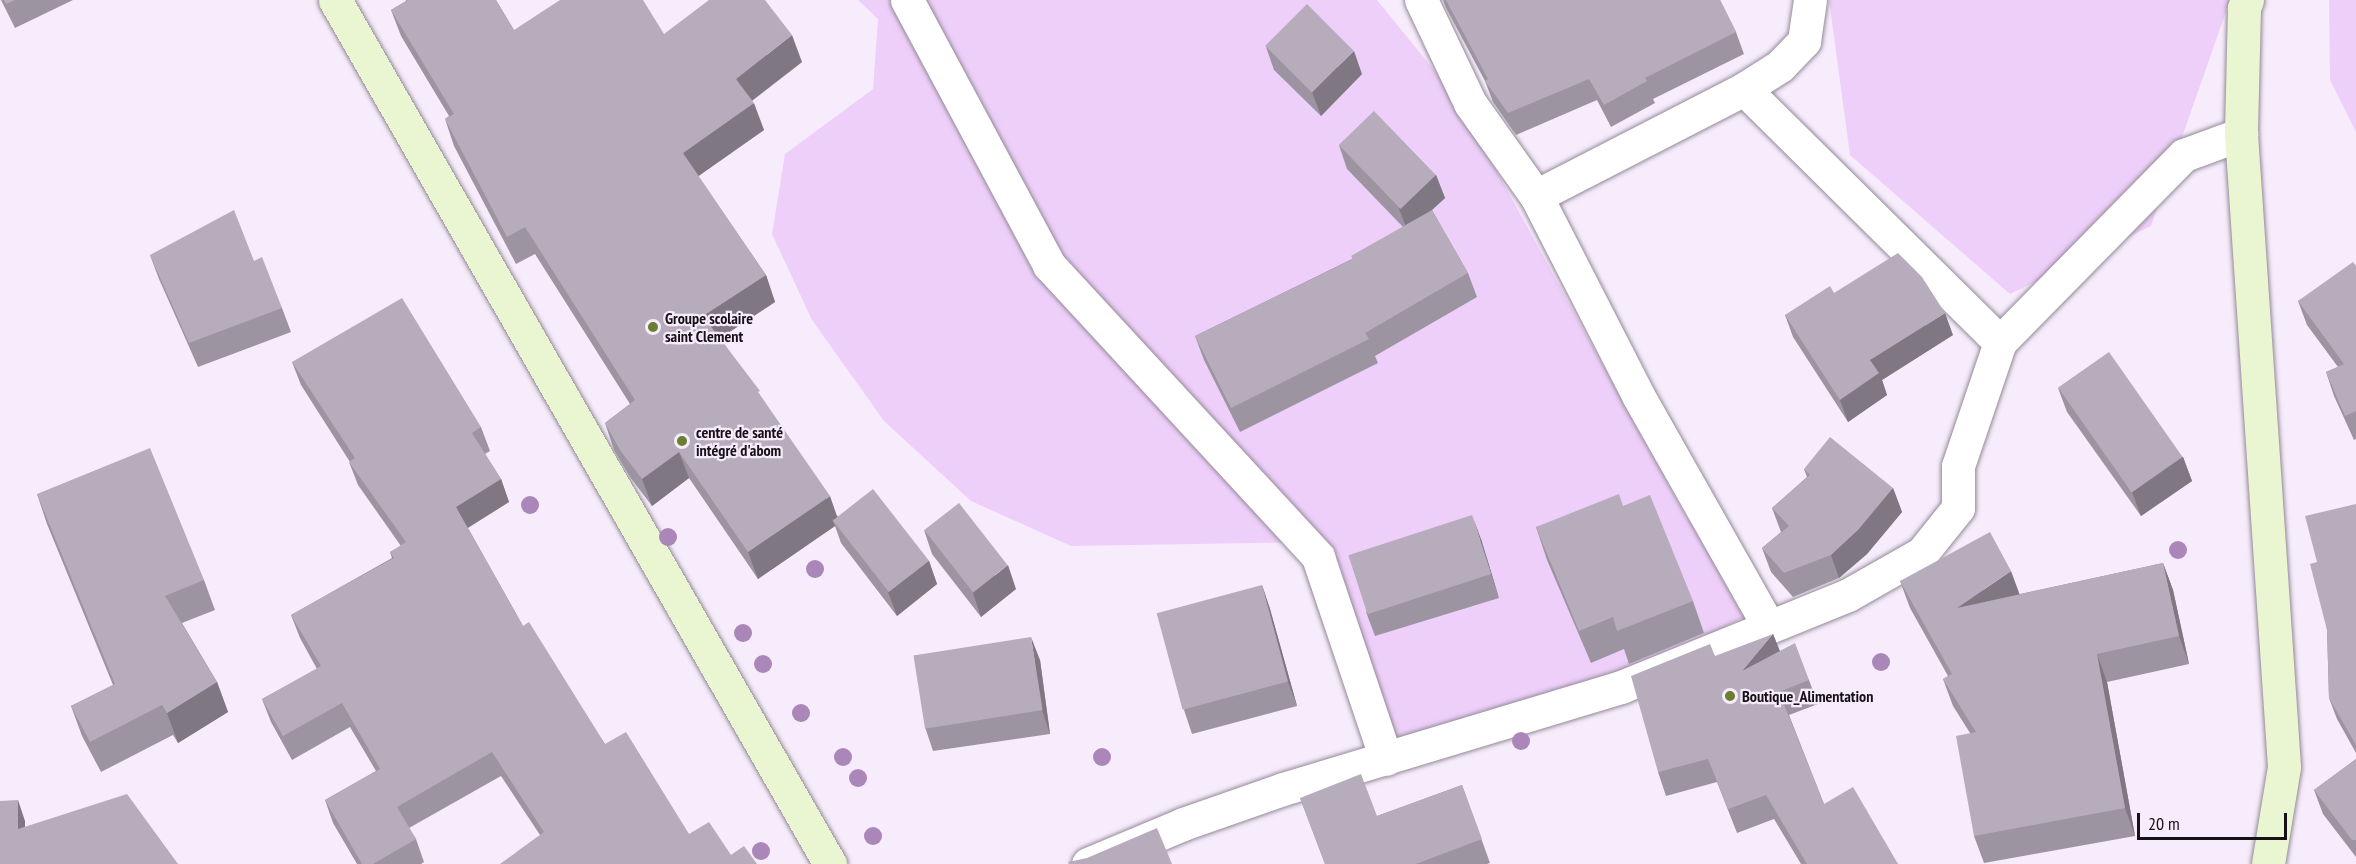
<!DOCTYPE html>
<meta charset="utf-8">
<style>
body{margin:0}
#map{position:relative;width:2356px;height:864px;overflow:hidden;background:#f7ecfb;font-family:"PT Sans Narrow",sans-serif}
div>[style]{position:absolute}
.green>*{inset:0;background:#eecffa}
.roads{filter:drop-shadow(0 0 2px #938a97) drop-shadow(0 0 2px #938a97)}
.street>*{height:33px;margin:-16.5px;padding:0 16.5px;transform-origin:16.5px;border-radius:16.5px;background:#fff}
.secondary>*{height:33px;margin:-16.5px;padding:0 16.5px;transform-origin:16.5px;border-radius:16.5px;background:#eaf5d2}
.trees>*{width:18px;height:18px;margin:-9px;border-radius:50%;background:#ab86b8}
.wall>*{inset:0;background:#9d94a1}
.shaded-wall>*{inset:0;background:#7f7883}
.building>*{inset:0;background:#b6acbb;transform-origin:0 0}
.dots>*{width:16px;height:16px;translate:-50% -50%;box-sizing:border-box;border:3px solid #f7ecfb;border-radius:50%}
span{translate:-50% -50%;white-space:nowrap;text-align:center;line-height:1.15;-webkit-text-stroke:4.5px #f7ecfb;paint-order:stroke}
.poi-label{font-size:16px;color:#151116;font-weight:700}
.left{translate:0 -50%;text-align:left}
.scale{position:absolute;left:2137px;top:813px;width:150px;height:27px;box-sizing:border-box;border:3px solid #151116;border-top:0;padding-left:8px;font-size:18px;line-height:21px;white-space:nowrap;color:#151116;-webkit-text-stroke:4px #f7ecfb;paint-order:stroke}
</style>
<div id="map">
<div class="green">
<div style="clip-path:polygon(858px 0,1377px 0,1456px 97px,1684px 513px,1753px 613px,1581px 695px,1370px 761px,1316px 542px,1071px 546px,971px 501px,884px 421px,812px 320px,772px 234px,785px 154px,873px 89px,878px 19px)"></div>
<div style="clip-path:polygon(1829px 0,2230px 0,2151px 226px,2010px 294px,1850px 155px)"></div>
<div style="clip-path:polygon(2329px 0,2356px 0,2356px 132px,2330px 80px)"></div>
</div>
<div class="roads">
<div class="street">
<div style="left:907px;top:0;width:301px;rotate:61.8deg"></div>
<div style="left:1049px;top:265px;width:397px;rotate:47.3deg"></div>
<div style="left:1318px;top:557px;width:213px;rotate:71.4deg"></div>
<div style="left:1744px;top:89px;width:360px;rotate:44.7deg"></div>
<div style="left:2000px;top:342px;width:131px;rotate:108.7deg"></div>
<div style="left:1958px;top:466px;width:42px;rotate:90deg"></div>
<div style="left:1958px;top:508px;width:58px;rotate:128.7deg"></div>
<div style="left:1922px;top:553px;width:85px;rotate:150.4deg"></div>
<div style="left:1848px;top:595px;width:85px;rotate:157.9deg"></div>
<div style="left:1536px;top:196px;width:234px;rotate:-27.2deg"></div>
<div style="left:1744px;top:89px;width:43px;rotate:-32.6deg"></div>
<div style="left:1780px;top:66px;width:35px;rotate:-46deg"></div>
<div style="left:1804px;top:41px;width:41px;rotate:-81.7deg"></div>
<div style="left:2000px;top:342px;width:262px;rotate:-45.5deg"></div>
<div style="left:2184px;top:155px;width:61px;rotate:-20.2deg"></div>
<div style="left:1088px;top:864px;width:103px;rotate:-22.8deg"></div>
<div style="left:1183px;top:824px;width:106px;rotate:-19.3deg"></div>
<div style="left:1283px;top:789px;width:353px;rotate:-16.8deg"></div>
<div style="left:1621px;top:687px;width:160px;rotate:-22.1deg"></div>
<div style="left:1769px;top:627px;width:266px;rotate:-119.5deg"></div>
<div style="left:1638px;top:395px;width:224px;rotate:-117.1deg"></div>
<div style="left:1536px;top:196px;width:114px;rotate:-125.4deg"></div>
<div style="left:1470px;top:103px;width:114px;rotate:-115.4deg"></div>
</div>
<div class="secondary">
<div style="left:335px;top:0;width:996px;rotate:60.19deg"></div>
<div style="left:2247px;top:0;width:9px;rotate:111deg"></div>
<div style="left:2244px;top:8px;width:126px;rotate:91.4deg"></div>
<div style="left:2241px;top:134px;width:634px;rotate:86.11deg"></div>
<div style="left:2284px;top:767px;width:98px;rotate:99.4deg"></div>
</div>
</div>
<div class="trees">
<div style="left:530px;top:505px"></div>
<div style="left:668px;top:537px"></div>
<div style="left:2178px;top:550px"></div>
<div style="left:815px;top:569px"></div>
<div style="left:743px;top:633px"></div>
<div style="left:1881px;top:662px"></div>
<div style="left:763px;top:664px"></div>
<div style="left:801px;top:713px"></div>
<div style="left:1521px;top:741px"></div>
<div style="left:843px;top:757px"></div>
<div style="left:1102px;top:757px"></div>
<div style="left:858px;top:778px"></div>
<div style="left:873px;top:836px"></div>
<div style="left:761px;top:851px"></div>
</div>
<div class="wall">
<div style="clip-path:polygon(1px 0,73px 0,15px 28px)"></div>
<div style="clip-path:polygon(406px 0,496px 0,514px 30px,664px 34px,802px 62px,752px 101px,764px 130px,698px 176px,766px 275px,775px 302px,720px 338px,764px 401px,837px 516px,929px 561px,937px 584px,897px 616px,841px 543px,835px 526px,758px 579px,689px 478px,652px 506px,630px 477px,614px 450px,605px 423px,630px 404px,535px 254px,516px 264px,454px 146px,445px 119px,449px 116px,401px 36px,391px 10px,406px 1px)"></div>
<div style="clip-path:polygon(1443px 0,1720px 0,1736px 32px,1744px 54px,1653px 99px,1655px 103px,1611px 127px,1597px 100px,1516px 135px,1493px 102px,1485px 81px,1446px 8px)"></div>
<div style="clip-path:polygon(1266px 47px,1362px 74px,1321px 116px,1274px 70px)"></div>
<div style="clip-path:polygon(1339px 145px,1436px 175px,1445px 198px,1432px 210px,1468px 273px,1477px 297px,1375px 356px,1378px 363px,1240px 432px,1204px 360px,1195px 336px,1352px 259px,1403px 227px,1347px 169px)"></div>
<div style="clip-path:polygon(150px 255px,254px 261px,282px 308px,291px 332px,198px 367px,159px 279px)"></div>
<div style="clip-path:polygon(2356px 266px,2356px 439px,2354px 440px,2334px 396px,2326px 372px,2338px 367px,2307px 325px,2298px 301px)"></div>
<div style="clip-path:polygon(1834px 293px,1953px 335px,1882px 380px,1887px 395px,1848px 422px,1793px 337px,1785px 315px)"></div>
<div style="clip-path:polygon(292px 362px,481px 427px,490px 451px,485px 454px,501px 479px,509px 502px,468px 528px,523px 626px,605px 744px,689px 834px,731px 855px,757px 864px,540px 835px,501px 776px,409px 828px,416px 839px,424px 862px,421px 864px,357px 864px,333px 823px,325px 800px,376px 771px,350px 727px,292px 760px,271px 722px,262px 699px,317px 669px,300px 638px,291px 615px,392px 558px,390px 552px,401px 546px,358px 485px,349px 462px,350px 462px,301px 385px)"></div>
<div style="clip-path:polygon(2058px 388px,2183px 457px,2192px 481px,2141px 516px,2067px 412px)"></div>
<div style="clip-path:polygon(1804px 469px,1893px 488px,1902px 512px,1867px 554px,1839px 578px,1793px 597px,1771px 572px,1762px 548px,1781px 532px,1772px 508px,1807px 477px)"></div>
<div style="clip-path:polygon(37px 494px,204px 580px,215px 610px,182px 623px,217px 682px,228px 712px,178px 743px,173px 735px,101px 772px,82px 736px,71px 706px,113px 685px,47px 524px)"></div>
<div style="clip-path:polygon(2356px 504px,2356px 753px,2337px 719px,2329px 698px,2327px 630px,2317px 562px)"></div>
<div style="clip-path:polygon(1623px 506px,1693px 601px,1704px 633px,1629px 664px,1624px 649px,1591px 663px,1547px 560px,1536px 527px)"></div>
<div style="clip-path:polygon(924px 530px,1016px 589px,981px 617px,932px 554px)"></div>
<div style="clip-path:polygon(1481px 539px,1499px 598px,1375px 636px,1366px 612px)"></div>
<div style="clip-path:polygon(2163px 563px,2173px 590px,2189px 664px,2107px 682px,2135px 836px,1984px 863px,1974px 836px,1970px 733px,1953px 706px,1943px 679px,1948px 676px,1910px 608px,1900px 581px,2020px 594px)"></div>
<div style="clip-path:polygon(1262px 585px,1270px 609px,1297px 706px,1192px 734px,1184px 710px)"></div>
<div style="clip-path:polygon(1773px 634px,1780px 651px,1809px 680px,1818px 704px,1789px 715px,1824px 804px,1898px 864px,1801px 864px,1774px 819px,1737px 833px,1717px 782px,1666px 796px,1658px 772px)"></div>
<div style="clip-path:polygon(1040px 660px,1050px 734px,933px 751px,925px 727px)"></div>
<div style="clip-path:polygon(2356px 759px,2356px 857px,2323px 814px,2314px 790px)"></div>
<div style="clip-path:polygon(1462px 785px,1490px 863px,1487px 864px,1325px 864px,1300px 798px,1377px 816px)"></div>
</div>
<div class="shaded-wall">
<div style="clip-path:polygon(792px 35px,802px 62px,746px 105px,736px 79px)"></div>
<div style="clip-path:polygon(1354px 51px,1362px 74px,1321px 116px,1312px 92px)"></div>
<div style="clip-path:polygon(754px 103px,764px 130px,693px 180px,683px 153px)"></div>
<div style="clip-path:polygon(1436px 175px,1445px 198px,1408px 232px,1399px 209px)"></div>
<div style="clip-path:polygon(766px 275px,775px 302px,713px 343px,703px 316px)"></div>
<div style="clip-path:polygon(1945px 313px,1953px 335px,1882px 380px,1887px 395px,1848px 422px,1840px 400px,1870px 360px)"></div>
<div style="clip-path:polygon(679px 452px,689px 478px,652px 506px,642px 479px)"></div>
<div style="clip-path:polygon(2183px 457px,2192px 481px,2141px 516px,2132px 492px)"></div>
<div style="clip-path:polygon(501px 479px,509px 502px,464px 530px,456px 507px)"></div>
<div style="clip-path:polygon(1893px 488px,1902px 512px,1867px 554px,1839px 578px,1831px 555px)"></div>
<div style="clip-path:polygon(830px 496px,839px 522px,832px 519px,835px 526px,758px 579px,748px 552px)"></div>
<div style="clip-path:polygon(1472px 515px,1481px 539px,1499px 598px,1491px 574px)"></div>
<div style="clip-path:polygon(929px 561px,937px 584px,897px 616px,888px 592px)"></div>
<div style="clip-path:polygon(2163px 563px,2173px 590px,2189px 664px,2179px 636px)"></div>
<div style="clip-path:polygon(1008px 565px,1016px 589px,981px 617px,973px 593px)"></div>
<div style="clip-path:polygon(2011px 571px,2021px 598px,1957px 608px)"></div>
<div style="clip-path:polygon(1262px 585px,1270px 609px,1297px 706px,1288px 682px)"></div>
<div style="clip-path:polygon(1773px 634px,1782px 657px,1742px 671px)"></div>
<div style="clip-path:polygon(1031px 637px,1040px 660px,1050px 734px,1042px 710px)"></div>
<div style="clip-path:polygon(2097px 654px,2107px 682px,2135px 836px,2125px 808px)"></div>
<div style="clip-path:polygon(217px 682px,228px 712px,178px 743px,167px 713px)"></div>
<div style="clip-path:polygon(18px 800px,25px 821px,25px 849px,18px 829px)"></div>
</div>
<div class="building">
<div style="clip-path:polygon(4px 0,15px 0,6px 4px)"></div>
<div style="clip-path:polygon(408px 0,496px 0,514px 30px,560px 0,643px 0,664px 34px,709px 0,765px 0,792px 35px,736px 79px,754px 103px,683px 153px,766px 275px,703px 316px,760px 391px,758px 392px,830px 496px,748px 552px,679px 452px,642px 479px,620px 450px,605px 423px,635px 400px,525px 227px,507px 237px,445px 119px,454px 114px,391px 10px)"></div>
<div style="clip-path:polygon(1446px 0,1720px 0,1736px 32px,1645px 78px,1647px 81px,1604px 105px,1589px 79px,1508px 113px,1485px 81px,1488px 79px)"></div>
<div style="left:1307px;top:4px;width:66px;height:59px;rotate:45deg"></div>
<div style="left:1374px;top:111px;width:89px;height:49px;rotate:46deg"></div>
<div style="clip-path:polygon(234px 210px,254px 261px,262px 257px,282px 308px,189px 343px,150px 255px)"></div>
<div style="clip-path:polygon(1432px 210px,1468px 273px,1365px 333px,1369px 339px,1231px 408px,1195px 336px,1353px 259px,1351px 256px)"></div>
<div style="clip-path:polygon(1898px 253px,1922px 277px,1945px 313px,1870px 360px,1879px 373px,1840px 400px,1785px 315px,1830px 286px,1834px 293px)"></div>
<div style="clip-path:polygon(2353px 262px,2356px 266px,2356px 411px,2345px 416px,2326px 372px,2344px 364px,2298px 301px)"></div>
<div style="clip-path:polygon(402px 298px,481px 427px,472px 433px,501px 479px,456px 507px,523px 626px,529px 622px,605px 744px,626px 732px,689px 834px,709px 822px,731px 855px,744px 846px,757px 864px,500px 864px,544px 832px,492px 752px,397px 807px,416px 839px,373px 864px,362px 864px,325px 800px,380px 769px,342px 703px,283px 736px,262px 699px,321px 666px,291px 615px,394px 558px,390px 552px,406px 542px,349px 462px,355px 458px,292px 362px)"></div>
<div style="left:2109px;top:352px;width:128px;height:62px;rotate:55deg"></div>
<div style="clip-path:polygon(1830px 437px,1893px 488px,1858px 530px,1831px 555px,1784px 573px,1762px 548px,1789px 526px,1772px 508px,1810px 475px,1804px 469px)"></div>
<div style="clip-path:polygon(150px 448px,204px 580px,165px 596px,217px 682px,167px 713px,162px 705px,90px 742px,71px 706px,115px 684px,37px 494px)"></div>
<div style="left:873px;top:489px;width:91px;height:51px;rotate:52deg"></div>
<div style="clip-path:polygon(1619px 494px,1623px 506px,1650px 495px,1693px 601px,1617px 631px,1613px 617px,1579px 631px,1536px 527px)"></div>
<div style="left:959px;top:503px;width:79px;height:44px;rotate:52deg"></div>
<div style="clip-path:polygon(2356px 504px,2356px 745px,2329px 698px,2327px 630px,2310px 564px,2317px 562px,2305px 516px)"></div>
<div style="left:1472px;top:515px;width:62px;height:130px;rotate:72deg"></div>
<div style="clip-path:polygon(1990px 532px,2011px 571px,1957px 608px,2163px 563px,2179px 636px,2097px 654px,2125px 808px,1974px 836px,1956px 736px,1976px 732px,1943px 679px,1952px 674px,1900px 581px)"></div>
<div style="left:1262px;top:585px;width:100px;height:109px;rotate:75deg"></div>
<div style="clip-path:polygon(1773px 634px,1742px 671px,1795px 643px,1809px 680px,1779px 692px,1824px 804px,1853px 787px,1898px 864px,1807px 864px,1766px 795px,1728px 809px,1708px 759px,1658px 772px,1631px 676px,1710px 644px,1715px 656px)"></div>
<div style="left:1031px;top:637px;width:74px;height:119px;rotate:81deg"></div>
<div style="clip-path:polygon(2356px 759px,2356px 840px,2352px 840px,2314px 790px)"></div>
<div style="clip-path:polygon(1361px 774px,1377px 816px,1462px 785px,1482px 839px,1416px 864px,1325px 864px,1300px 798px)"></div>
<div style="clip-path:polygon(127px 794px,178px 864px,0 864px,0 801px,18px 800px,18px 829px)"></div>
<div style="clip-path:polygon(1157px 828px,1172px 864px,1069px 864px,1068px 862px,1087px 858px)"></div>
</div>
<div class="dots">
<div style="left:653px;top:327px;background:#687e30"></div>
<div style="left:682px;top:441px;background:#687e30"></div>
<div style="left:1730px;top:696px;background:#687e30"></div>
</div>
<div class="poi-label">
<span class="left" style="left:665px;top:327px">Groupe scolaire<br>saint Clement</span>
<span class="left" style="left:696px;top:441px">centre de santé<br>intégré d'abom</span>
<span class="left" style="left:1742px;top:696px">Boutique_Alimentation</span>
</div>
<div class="scale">20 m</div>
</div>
